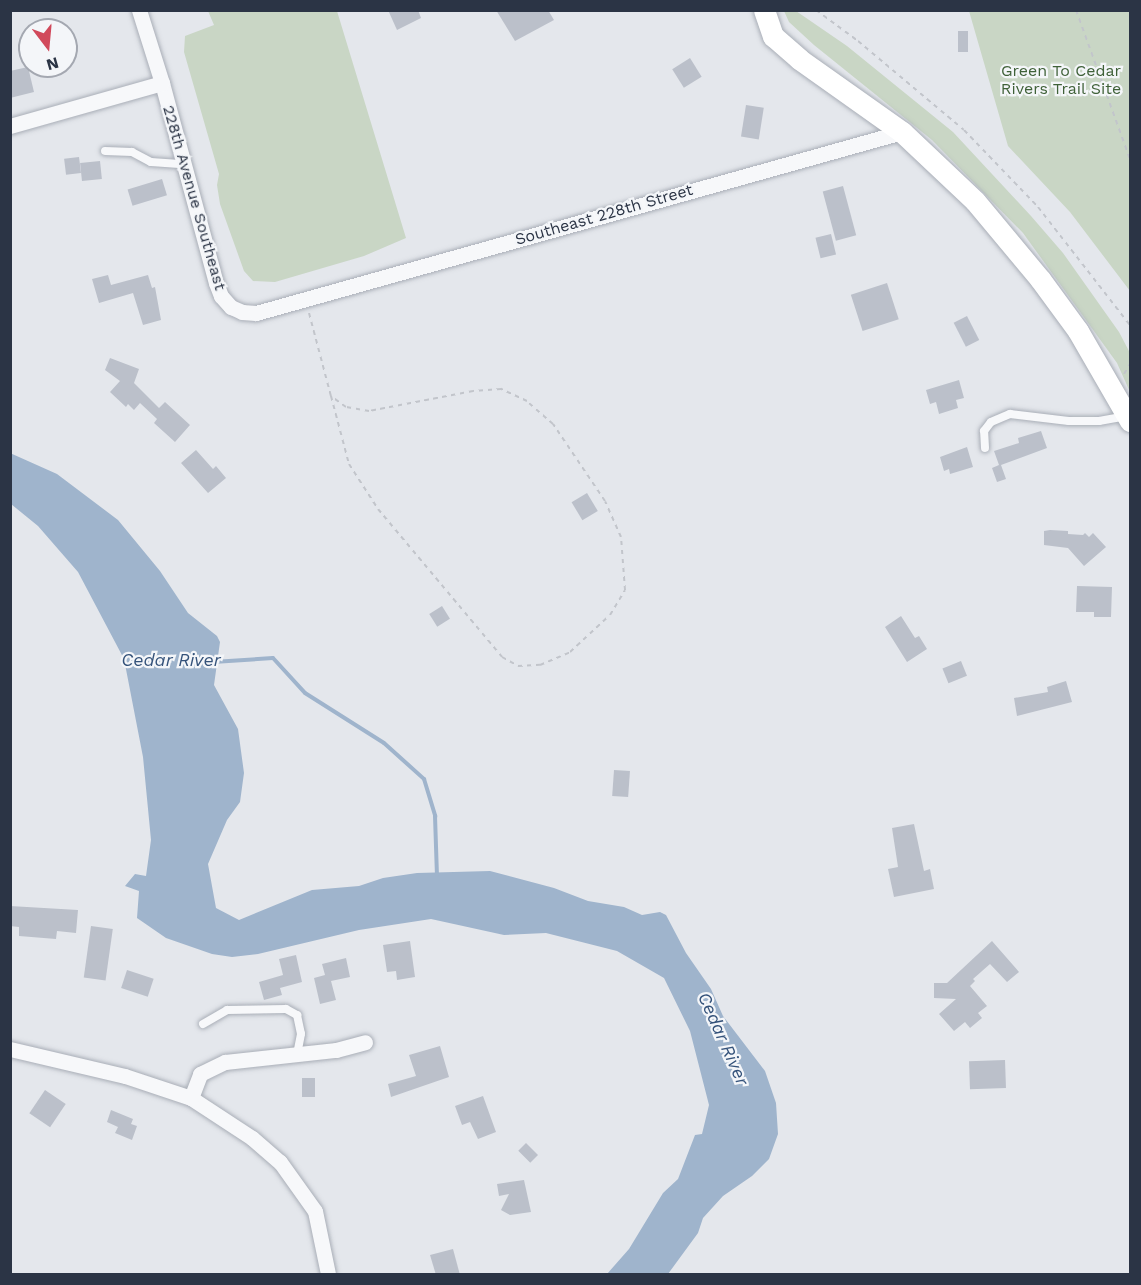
<!DOCTYPE html>
<style>
body{margin:0}
#map{position:relative;width:1141px;height:1285px;overflow:hidden;background:#e4e7ec;font-family:"Work Sans",sans-serif}
div>[style]{position:absolute}
.green>*{inset:0;background:#c9d6c5}
.water>*{inset:0;background:#9fb4cc}
.stream>*{height:4px;margin:-2px;padding:0 2px;transform-origin:2px;border-radius:2px;background:#9fb4cc}
.building>*{inset:0;background:#bbc0ca;transform-origin:0 0}
.path>*{height:2px;margin-top:-1px;transform-origin:0;background:repeating-linear-gradient(90deg,#c2c5cb 0 4.5px,transparent 0 9px)}
.roads{filter:drop-shadow(0 0 2px #a9aeb7) drop-shadow(0 0 2px #a9aeb7)}
.lane>*{height:8px;margin:-4px;padding:0 4px;transform-origin:4px;border-radius:4px;background:#f7f8fa}
.street>*{height:15px;margin:-7.5px;padding:0 7.5px;transform-origin:7.5px;border-radius:7.5px;background:#f7f8fa}
.secondary>*{height:21px;margin:-10.5px;padding:0 10.5px;transform-origin:10.5px;border-radius:10.5px;background:#fff}
span{translate:-50% -50%;white-space:nowrap;text-align:center;line-height:1.15;-webkit-text-stroke:4.5px #f4f6f9;paint-order:stroke}
.park-label{font-size:16px;color:#3f6138}
.street-label{font-size:16px;color:#2b3445}
.water-label{font-size:18px;color:#34527a;font-style:italic}
.frame{position:absolute;inset:0;border:12px solid #2b3445;pointer-events:none}
.north{position:absolute;left:18px;top:18px;width:60px;height:60px;box-sizing:border-box;background:#f4f6f9;border:2px solid #a4a8b1;border-radius:50%;rotate:164deg;font-size:16px;font-weight:700;line-height:24px;text-align:center;color:#2b3445}
.north::after{content:'';display:block;margin:auto;width:21px;height:27px;background:#d1495b;clip-path:polygon(50% 0,100% 100%,50% 72%,0 100%)}
</style>
<div id="map">
<div class="green">
<div style="clip-path:polygon(208px 11px,337px 11px,406px 238px,364px 256px,275px 282px,253px 281px,244px 271px,220px 204px,217px 185px,219px 174px,184px 52px,185px 36px,214px 25px)"></div>
<div style="clip-path:polygon(784px 11px,796px 11px,847px 46px,953px 132px,1031px 216px,1063px 253px,1119px 332px,1130px 353px,1130px 392px,1117px 363px,1023px 233px,932px 140px,814px 45px,789px 22px)"></div>
<div style="clip-path:polygon(969px 11px,1130px 11px,1130px 291px,1070px 212px,1008px 146px)"></div>
</div>
<div class="water">
<div style="clip-path:polygon(10px 453px,57px 474px,118px 520px,160px 571px,188px 613px,217px 636px,220px 642px,214px 685px,238px 729px,244px 773px,240px 802px,227px 820px,208px 864px,216px 908px,239px 920px,312px 890px,359px 886px,383px 878px,417px 873px,490px 871px,554px 888px,588px 901px,624px 907px,642px 915px,660px 912px,666px 915px,686px 953px,711px 989px,723px 1016px,765px 1071px,776px 1103px,778px 1134px,769px 1159px,752px 1176px,723px 1196px,703px 1218px,698px 1233px,668px 1274px,607px 1274px,629px 1249px,663px 1193px,678px 1179px,695px 1135px,702px 1134px,709px 1105px,690px 1031px,664px 978px,617px 951px,546px 933px,504px 935px,431px 919px,359px 930px,258px 954px,232px 957px,212px 954px,166px 938px,137px 918px,139px 891px,125px 886px,135px 874px,146px 876px,151px 840px,143px 757px,124px 659px,78px 572px,38px 526px,11px 504px)"></div>
</div>
<div class="stream">
<div style="left:213px;top:662px;width:60px;rotate:-3.8deg"></div>
<div style="left:273px;top:658px;width:47px;rotate:47.6deg"></div>
<div style="left:305px;top:693px;width:93px;rotate:32.3deg"></div>
<div style="left:384px;top:743px;width:54px;rotate:42deg"></div>
<div style="left:424px;top:779px;width:39px;rotate:73deg"></div>
<div style="left:435px;top:816px;width:59px;rotate:88.1deg"></div>
</div>
<div class="building">
<div style="clip-path:polygon(388px 10px,418px 10px,421px 18px,397px 30px)"></div>
<div style="clip-path:polygon(496px 10px,548px 10px,554px 20px,515px 41px)"></div>
<div style="left:958px;top:31px;width:10px;height:21px"></div>
<div style="left:690px;top:58px;width:22px;height:21px;rotate:58deg"></div>
<div style="clip-path:polygon(28px 67px,34px 92px,10px 98px,10px 71px)"></div>
<div style="left:746px;top:105px;width:18px;height:32px;rotate:9deg"></div>
<div style="left:79px;top:157px;width:16px;height:15px;rotate:83deg"></div>
<div style="left:100px;top:161px;width:18px;height:20px;rotate:84deg"></div>
<div style="left:162px;top:179px;width:17px;height:36px;rotate:73deg"></div>
<div style="left:843px;top:186px;width:51px;height:21px;rotate:75deg"></div>
<div style="left:831px;top:234px;width:21px;height:16px;rotate:76deg"></div>
<div style="clip-path:polygon(108px 275px,111px 285px,148px 275px,152px 288px,155px 287px,161px 320px,143px 325px,133px 293px,99px 303px,92px 279px)"></div>
<div style="left:887px;top:283px;width:38px;height:38px;rotate:72deg"></div>
<div style="left:967px;top:316px;width:27px;height:15px;rotate:63deg"></div>
<div style="clip-path:polygon(110px 358px,139px 369px,134px 383px,159px 408px,165px 402px,190px 425px,175px 442px,154px 423px,157px 419px,140px 403px,134px 410px,128px 404px,126px 407px,110px 392px,120px 381px,105px 370px)"></div>
<div style="clip-path:polygon(959px 380px,964px 398px,956px 400px,958px 408px,939px 414px,936px 402px,930px 404px,926px 390px)"></div>
<div style="clip-path:polygon(1041px 431px,1047px 448px,1001px 465px,1006px 479px,997px 482px,992px 468px,999px 465px,994px 451px,1019px 443px,1018px 438px)"></div>
<div style="clip-path:polygon(967px 447px,973px 467px,950px 474px,949px 469px,944px 471px,940px 457px)"></div>
<div style="clip-path:polygon(196px 450px,213px 469px,216px 466px,226px 478px,208px 493px,181px 463px)"></div>
<div style="left:587px;top:493px;width:21px;height:18px;rotate:59deg"></div>
<div style="clip-path:polygon(1050px 530px,1068px 531px,1068px 534px,1083px 535px,1085px 533px,1089px 537px,1093px 533px,1106px 547px,1084px 566px,1068px 548px,1044px 545px,1044px 531px)"></div>
<div style="clip-path:polygon(1077px 586px,1112px 587px,1111px 617px,1094px 617px,1094px 612px,1076px 612px)"></div>
<div style="left:442px;top:606px;width:15px;height:15px;rotate:58deg"></div>
<div style="clip-path:polygon(901px 616px,915px 638px,919px 636px,927px 649px,907px 662px,885px 627px)"></div>
<div style="left:961px;top:661px;width:16px;height:20px;rotate:68deg"></div>
<div style="clip-path:polygon(1066px 681px,1072px 702px,1017px 716px,1014px 698px,1048px 692px,1047px 687px)"></div>
<div style="left:614px;top:770px;width:16px;height:26px;rotate:4deg"></div>
<div style="clip-path:polygon(914px 824px,924px 871px,930px 869px,934px 889px,894px 897px,888px 869px,898px 867px,892px 828px)"></div>
<div style="clip-path:polygon(10px 906px,78px 910px,76px 933px,57px 931px,56px 939px,19px 936px,19px 927px,10px 926px)"></div>
<div style="left:91px;top:926px;width:22px;height:52px;rotate:8deg"></div>
<div style="clip-path:polygon(410px 941px,415px 977px,397px 980px,396px 971px,387px 972px,383px 945px)"></div>
<div style="clip-path:polygon(992px 941px,1019px 972px,1007px 982px,990px 964px,973px 979px,975px 981px,970px 986px,987px 1006px,978px 1013px,982px 1018px,970px 1028px,965px 1022px,954px 1031px,939px 1014px,956px 999px,934px 998px,934px 983px,947px 983px)"></div>
<div style="clip-path:polygon(296px 955px,302px 982px,280px 988px,282px 995px,264px 1000px,259px 982px,283px 975px,279px 959px)"></div>
<div style="clip-path:polygon(346px 958px,350px 977px,331px 981px,336px 1000px,320px 1004px,314px 978px,325px 975px,322px 964px)"></div>
<div style="left:127px;top:970px;width:28px;height:19px;rotate:18deg"></div>
<div style="clip-path:polygon(440px 1046px,449px 1077px,391px 1097px,388px 1084px,416px 1076px,409px 1055px)"></div>
<div style="left:1005px;top:1060px;width:28px;height:36px;rotate:88deg"></div>
<div style="left:302px;top:1078px;width:13px;height:19px"></div>
<div style="left:45px;top:1090px;width:25px;height:28px;rotate:34deg"></div>
<div style="clip-path:polygon(483px 1096px,496px 1132px,478px 1139px,470px 1122px,462px 1125px,455px 1106px)"></div>
<div style="clip-path:polygon(111px 1110px,133px 1119px,131px 1124px,137px 1126px,132px 1140px,115px 1133px,118px 1127px,107px 1122px)"></div>
<div style="left:526px;top:1143px;width:17px;height:11px;rotate:45deg"></div>
<div style="clip-path:polygon(524px 1180px,531px 1212px,510px 1215px,501px 1210px,509px 1194px,499px 1196px,497px 1184px)"></div>
<div style="clip-path:polygon(453px 1249px,460px 1275px,436px 1275px,430px 1255px)"></div>
</div>
<div class="path">
<div style="left:816px;top:10px;width:52px;rotate:36.4deg"></div>
<div style="left:858px;top:41px;width:138px;rotate:40deg"></div>
<div style="left:964px;top:130px;width:107px;rotate:46.1deg"></div>
<div style="left:1038px;top:207px;width:150px;rotate:52.1deg"></div>
<div style="left:1076px;top:10px;width:158px;rotate:70.1deg"></div>
<div style="left:309px;top:313px;width:86px;rotate:75.2deg"></div>
<div style="left:331px;top:396px;width:70px;rotate:75.2deg"></div>
<div style="left:349px;top:464px;width:54px;rotate:57.2deg"></div>
<div style="left:378px;top:509px;width:193px;rotate:50deg"></div>
<div style="left:502px;top:657px;width:18px;rotate:29deg"></div>
<div style="left:518px;top:666px;width:22px;rotate:-3deg"></div>
<div style="left:540px;top:665px;width:33px;rotate:-23deg"></div>
<div style="left:570px;top:652px;width:54px;rotate:-42.8deg"></div>
<div style="left:610px;top:615px;width:29px;rotate:-59deg"></div>
<div style="left:625px;top:590px;width:53px;rotate:-94.3deg"></div>
<div style="left:621px;top:537px;width:39px;rotate:-114deg"></div>
<div style="left:605px;top:501px;width:93px;rotate:-124deg"></div>
<div style="left:553px;top:424px;width:35px;rotate:-139deg"></div>
<div style="left:527px;top:401px;width:29px;rotate:-155deg"></div>
<div style="left:501px;top:389px;width:28px;rotate:176deg"></div>
<div style="left:473px;top:391px;width:106px;rotate:169.1deg"></div>
<div style="left:369px;top:411px;width:23px;rotate:-170deg"></div>
<div style="left:346px;top:407px;width:19px;rotate:-144deg"></div>
<div style="left:1124px;top:374px;width:12px;rotate:-59deg"></div>
</div>
<div class="roads">
<div class="lane">
<div style="left:105px;top:151px;width:27px;rotate:2deg"></div>
<div style="left:132px;top:152px;width:21px;rotate:28deg"></div>
<div style="left:151px;top:162px;width:32px;rotate:4deg"></div>
<div style="left:985px;top:448px;width:17px;rotate:-93deg"></div>
<div style="left:984px;top:431px;width:11px;rotate:-52deg"></div>
<div style="left:991px;top:422px;width:21px;rotate:-23deg"></div>
<div style="left:1010px;top:414px;width:59px;rotate:6.8deg"></div>
<div style="left:1069px;top:421px;width:30px"></div>
<div style="left:1099px;top:421px;width:27px;rotate:-10deg"></div>
<div style="left:203px;top:1024px;width:28px;rotate:-30deg"></div>
<div style="left:227px;top:1010px;width:59px;rotate:-1deg"></div>
<div style="left:286px;top:1009px;width:13px;rotate:29deg"></div>
<div style="left:297px;top:1015px;width:19px;rotate:78deg"></div>
<div style="left:301px;top:1034px;width:20px;rotate:101deg"></div>
</div>
<div class="street">
<div style="left:139px;top:10px;width:77px;rotate:72.5deg"></div>
<div style="left:162px;top:83px;width:207px;rotate:74.9deg"></div>
<div style="left:216px;top:283px;width:14px;rotate:69deg"></div>
<div style="left:221px;top:296px;width:15px;rotate:48deg"></div>
<div style="left:231px;top:307px;width:12px;rotate:24deg"></div>
<div style="left:242px;top:312px;width:14px;rotate:4deg"></div>
<div style="left:256px;top:313px;width:671px;rotate:-15.65deg"></div>
<div style="left:10px;top:126px;width:158px;rotate:-15.8deg"></div>
<div style="left:10px;top:1049px;width:118px;rotate:13.2deg"></div>
<div style="left:125px;top:1076px;width:70px;rotate:18.4deg"></div>
<div style="left:191px;top:1098px;width:73px;rotate:33.3deg"></div>
<div style="left:252px;top:1138px;width:37px;rotate:41deg"></div>
<div style="left:280px;top:1162px;width:60px;rotate:54.5deg"></div>
<div style="left:315px;top:1211px;width:64px;rotate:78.3deg"></div>
<div style="left:191px;top:1098px;width:26px;rotate:-69deg"></div>
<div style="left:200px;top:1074px;width:28px;rotate:-26deg"></div>
<div style="left:225px;top:1062px;width:112px;rotate:-6.2deg"></div>
<div style="left:336px;top:1050px;width:30px;rotate:-15deg"></div>
</div>
<div class="secondary">
<div style="left:764px;top:10px;width:28px;rotate:71deg"></div>
<div style="left:773px;top:36px;width:35px;rotate:41deg"></div>
<div style="left:799px;top:59px;width:126px;rotate:35.3deg"></div>
<div style="left:902px;top:132px;width:100px;rotate:43.4deg"></div>
<div style="left:975px;top:201px;width:102px;rotate:50.2deg"></div>
<div style="left:1040px;top:279px;width:64px;rotate:53.8deg"></div>
<div style="left:1078px;top:331px;width:104px;rotate:60deg"></div>
</div>
</div>
<div class="park-label">
<span style="left:1061px;top:80px">Green To Cedar<br>Rivers Trail Site</span>
</div>
<div class="street-label">
<span style="left:194px;top:198px;rotate:74deg">228th Avenue Southeast</span>
<span style="left:604px;top:215px;rotate:-16deg">Southeast 228th Street</span>
</div>
<div class="water-label">
<span style="left:171px;top:660px">Cedar River</span>
<span style="left:723px;top:1039px;rotate:66deg">Cedar River</span>
</div>
<div class="frame"></div>
<div class="north">N</div>
</div>
